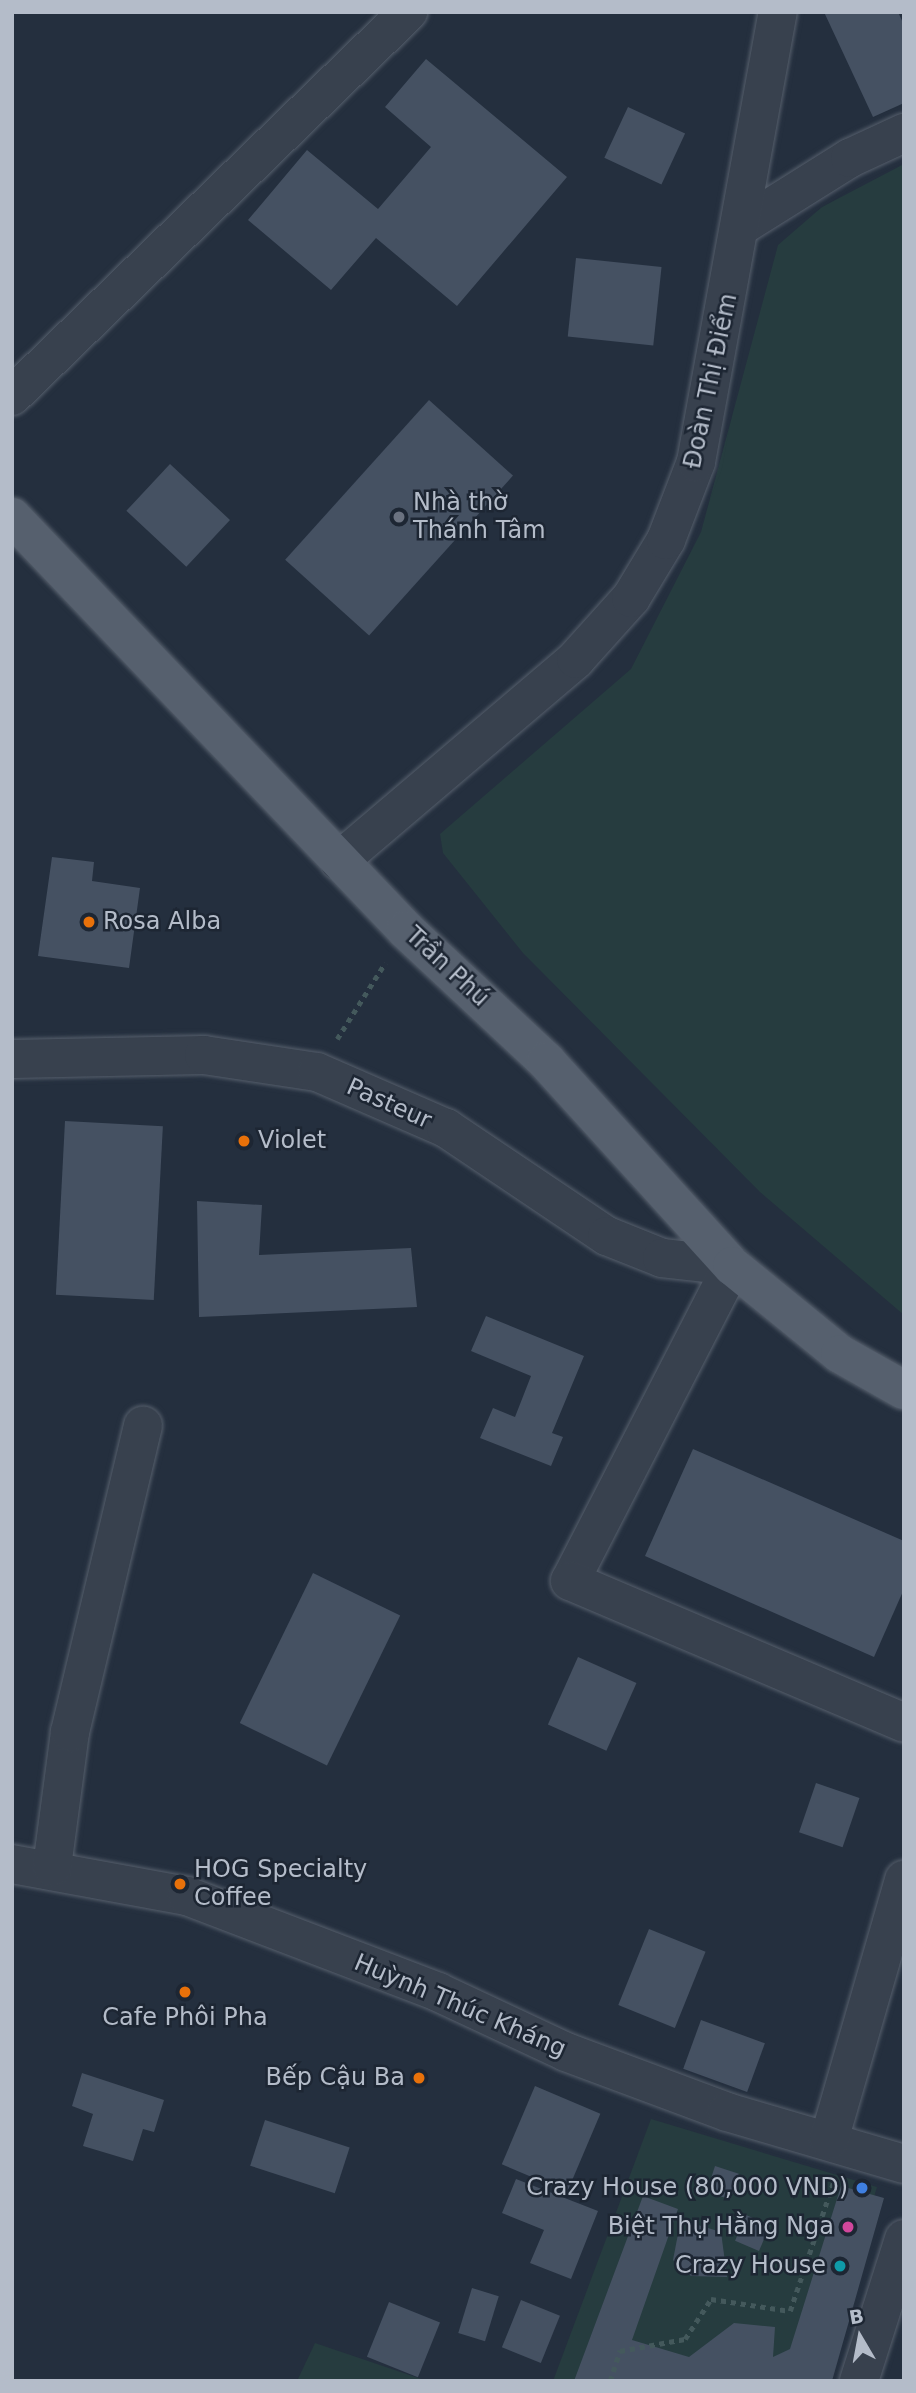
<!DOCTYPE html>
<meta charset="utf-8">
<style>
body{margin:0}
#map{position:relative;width:916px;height:2393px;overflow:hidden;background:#242f3e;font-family:"DejaVu Sans",sans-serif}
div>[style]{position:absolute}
.green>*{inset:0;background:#263c3f}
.building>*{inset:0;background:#455162;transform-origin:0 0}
.path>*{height:4.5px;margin-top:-2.25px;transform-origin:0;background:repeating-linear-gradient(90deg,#44595c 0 5px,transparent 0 10px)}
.roads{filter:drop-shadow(0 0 2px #565f6c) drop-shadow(0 0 2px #565f6c)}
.minor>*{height:38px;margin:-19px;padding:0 19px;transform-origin:19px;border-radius:19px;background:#38414e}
.major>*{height:38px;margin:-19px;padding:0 19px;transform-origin:19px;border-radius:19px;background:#56606e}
.dots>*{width:19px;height:19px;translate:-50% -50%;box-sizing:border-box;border:4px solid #1d2633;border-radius:50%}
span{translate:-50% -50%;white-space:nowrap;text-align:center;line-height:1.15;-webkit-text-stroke:5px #1d2633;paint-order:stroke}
.street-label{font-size:24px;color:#b4bcc9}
.poi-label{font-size:24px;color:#b4bcc9}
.left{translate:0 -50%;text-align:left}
.right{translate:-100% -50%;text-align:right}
.frame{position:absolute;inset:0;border:14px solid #b4bcc9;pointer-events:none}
.north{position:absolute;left:825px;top:2302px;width:70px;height:70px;-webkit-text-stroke:5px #1d2633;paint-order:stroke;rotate:350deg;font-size:19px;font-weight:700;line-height:28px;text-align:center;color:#b4bcc9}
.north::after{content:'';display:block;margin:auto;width:24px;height:32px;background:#b4bcc9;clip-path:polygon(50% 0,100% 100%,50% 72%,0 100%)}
</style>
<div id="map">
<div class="green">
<div style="clip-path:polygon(904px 164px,904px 1315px,760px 1192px,523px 953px,443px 853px,440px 834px,631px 669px,701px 532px,778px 245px,822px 207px)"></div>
<div style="clip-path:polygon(651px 2119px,877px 2187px,819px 2381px,553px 2381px)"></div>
<div style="clip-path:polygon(315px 2343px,427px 2381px,297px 2381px)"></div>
</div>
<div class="building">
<div style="clip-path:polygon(824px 12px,898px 12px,904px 25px,904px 103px,873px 117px)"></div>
<div style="clip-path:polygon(426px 59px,567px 177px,457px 306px,376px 238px,331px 290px,248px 220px,307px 150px,378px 209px,431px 147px,385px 107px)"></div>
<div style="left:628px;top:107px;width:63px;height:56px;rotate:25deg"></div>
<div style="left:576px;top:258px;width:86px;height:79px;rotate:6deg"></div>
<div style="left:429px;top:400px;width:113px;height:215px;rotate:42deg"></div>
<div style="left:170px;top:464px;width:82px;height:64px;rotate:43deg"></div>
<div style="clip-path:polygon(52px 857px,94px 862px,92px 881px,140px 888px,129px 968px,38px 956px)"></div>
<div style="left:65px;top:1121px;width:98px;height:174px;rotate:3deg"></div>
<div style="clip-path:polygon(197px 1201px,262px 1205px,259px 1255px,411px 1248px,417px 1307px,199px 1317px)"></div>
<div style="clip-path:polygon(486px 1316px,584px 1356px,552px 1433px,563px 1437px,551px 1466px,480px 1438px,493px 1408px,515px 1417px,531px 1376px,471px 1351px)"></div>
<div style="clip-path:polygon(693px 1449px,904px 1541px,904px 1589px,874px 1657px,645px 1556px)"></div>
<div style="left:313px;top:1573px;width:97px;height:167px;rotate:26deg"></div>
<div style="left:578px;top:1657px;width:64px;height:74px;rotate:24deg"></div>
<div style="left:816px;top:1783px;width:46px;height:52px;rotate:19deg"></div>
<div style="left:649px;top:1929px;width:61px;height:82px;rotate:22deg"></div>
<div style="left:701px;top:2020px;width:68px;height:52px;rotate:20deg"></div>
<div style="clip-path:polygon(82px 2073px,164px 2100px,154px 2132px,143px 2129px,133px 2161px,83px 2146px,93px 2114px,72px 2106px)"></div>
<div style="left:535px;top:2086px;width:71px;height:85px;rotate:23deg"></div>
<div style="left:265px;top:2120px;width:89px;height:48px;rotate:18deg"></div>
<div style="left:715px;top:2166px;width:25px;height:27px;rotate:18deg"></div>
<div style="clip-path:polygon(516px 2179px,598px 2211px,571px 2279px,530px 2263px,544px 2230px,502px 2213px)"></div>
<div style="clip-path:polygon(841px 2186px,884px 2198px,832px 2381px,574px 2381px,643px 2196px,678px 2209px,632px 2340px,689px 2357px,734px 2323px,775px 2327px,773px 2357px,790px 2349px)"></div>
<div style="left:746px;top:2215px;width:26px;height:28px;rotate:23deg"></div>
<div style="clip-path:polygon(698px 2225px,721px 2232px,727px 2277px,691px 2276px,673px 2260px,678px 2234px)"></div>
<div style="left:472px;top:2288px;width:28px;height:47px;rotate:17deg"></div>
<div style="left:521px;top:2300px;width:42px;height:51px;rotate:22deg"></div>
<div style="left:389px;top:2302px;width:55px;height:59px;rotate:22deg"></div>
</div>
<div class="path">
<div style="left:337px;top:1039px;width:90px;rotate:-57.7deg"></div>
<div style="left:610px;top:2381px;width:32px;rotate:-72deg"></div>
<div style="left:620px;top:2351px;width:66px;rotate:-10.5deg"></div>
<div style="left:685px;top:2339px;width:48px;rotate:-57deg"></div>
<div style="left:711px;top:2299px;width:80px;rotate:8.6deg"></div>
<div style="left:790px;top:2311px;width:135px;rotate:-71.4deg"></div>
</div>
<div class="roads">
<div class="minor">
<div style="left:743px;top:225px;width:126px;rotate:-32.1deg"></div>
<div style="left:850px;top:158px;width:60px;rotate:-24.8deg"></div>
<div style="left:12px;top:396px;width:552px;rotate:-44.12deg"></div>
<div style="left:339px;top:861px;width:311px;rotate:-40.4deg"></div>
<div style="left:576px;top:659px;width:82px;rotate:-48deg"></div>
<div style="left:631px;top:598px;width:68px;rotate:-58.9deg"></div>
<div style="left:666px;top:540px;width:84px;rotate:-69deg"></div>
<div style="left:696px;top:462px;width:457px;rotate:-79.7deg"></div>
<div style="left:12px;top:1059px;width:192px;rotate:-1.2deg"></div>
<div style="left:204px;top:1055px;width:114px;rotate:8.6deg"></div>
<div style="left:317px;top:1072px;width:141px;rotate:23.5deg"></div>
<div style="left:446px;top:1128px;width:194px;rotate:33.9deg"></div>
<div style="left:607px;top:1236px;width:59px;rotate:21.8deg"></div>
<div style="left:662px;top:1258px;width:70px;rotate:6.5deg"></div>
<div style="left:732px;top:1266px;width:354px;rotate:117.2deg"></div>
<div style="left:570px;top:1581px;width:363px;rotate:23deg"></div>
<div style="left:12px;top:1864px;width:178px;rotate:10.4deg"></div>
<div style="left:187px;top:1896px;width:269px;rotate:20.9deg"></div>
<div style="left:438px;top:1992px;width:141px;rotate:25.1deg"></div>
<div style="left:566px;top:2052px;width:172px;rotate:20.4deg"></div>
<div style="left:727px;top:2112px;width:184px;rotate:16.4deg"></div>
<div style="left:52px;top:1867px;width:136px;rotate:-82.4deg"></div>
<div style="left:70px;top:1732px;width:315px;rotate:-76.6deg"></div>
<div style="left:829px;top:2140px;width:271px;rotate:-73.9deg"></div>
<div style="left:859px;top:2381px;width:149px;rotate:-72.4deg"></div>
</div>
<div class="major">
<div style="left:12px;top:517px;width:571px;rotate:46.35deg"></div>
<div style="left:406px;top:930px;width:192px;rotate:43.1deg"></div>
<div style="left:546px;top:1061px;width:277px;rotate:47.8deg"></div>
<div style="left:732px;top:1266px;width:139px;rotate:39.2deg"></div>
<div style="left:840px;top:1354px;width:73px;rotate:29.4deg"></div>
</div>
</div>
<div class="dots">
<div style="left:399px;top:517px;background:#6b7280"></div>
<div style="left:89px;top:922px;background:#e8710a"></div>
<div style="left:244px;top:1141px;background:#e8710a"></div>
<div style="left:180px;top:1884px;background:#e8710a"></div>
<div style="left:185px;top:1992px;background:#e8710a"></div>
<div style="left:419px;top:2078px;background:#e8710a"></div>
<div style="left:862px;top:2188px;background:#3f7fe0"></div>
<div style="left:848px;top:2227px;background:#d1479c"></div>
<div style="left:840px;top:2266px;background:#0f9aa8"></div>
</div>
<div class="street-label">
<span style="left:711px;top:381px;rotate:-78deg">Đoàn Thị Điểm</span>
<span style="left:447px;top:967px;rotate:43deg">Trần Phú</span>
<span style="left:389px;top:1104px;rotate:24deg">Pasteur</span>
<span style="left:460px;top:2006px;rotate:23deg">Huỳnh Thúc Kháng</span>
</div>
<div class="poi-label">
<span class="left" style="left:413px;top:517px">Nhà thờ<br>Thánh Tâm</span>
<span class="left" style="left:103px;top:922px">Rosa Alba</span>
<span class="left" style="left:258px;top:1141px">Violet</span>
<span class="left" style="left:194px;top:1884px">HOG Specialty<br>Coffee</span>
<span style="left:185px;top:2018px">Cafe Phôi Pha</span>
<span class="right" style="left:405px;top:2078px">Bếp Cậu Ba</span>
<span class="right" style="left:848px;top:2188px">Crazy House (80,000 VND)</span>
<span class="right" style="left:834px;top:2227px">Biệt Thự Hằng Nga</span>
<span class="right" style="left:826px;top:2266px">Crazy House</span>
</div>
<div class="frame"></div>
<div class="north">B</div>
</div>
